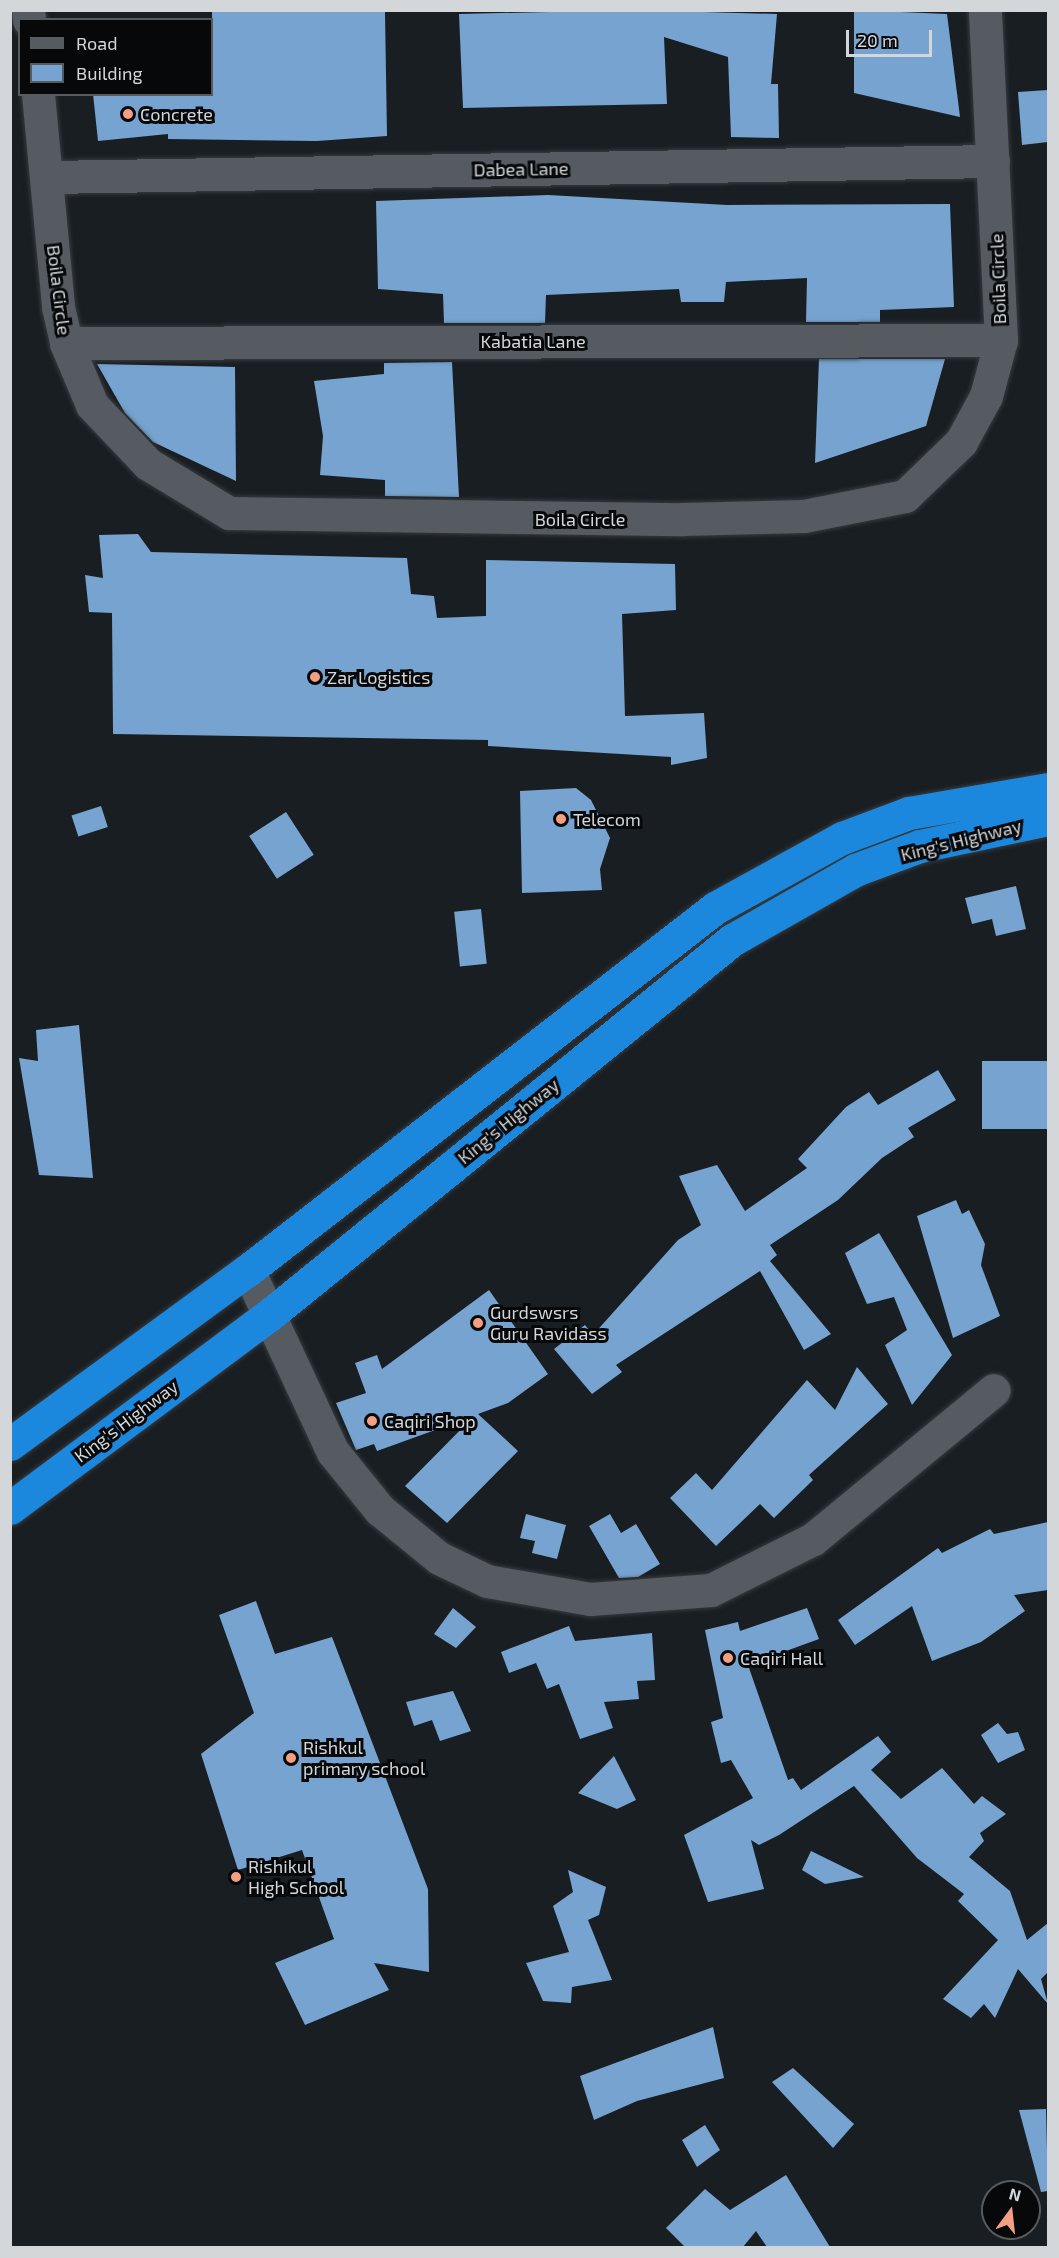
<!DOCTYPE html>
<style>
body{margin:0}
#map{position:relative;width:1059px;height:2258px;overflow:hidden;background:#191e23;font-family:"Exo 2",sans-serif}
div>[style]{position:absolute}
.building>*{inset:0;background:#76a3cf;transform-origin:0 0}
.roads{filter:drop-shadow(0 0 2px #363a3d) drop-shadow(0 0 2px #363a3d)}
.minor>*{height:33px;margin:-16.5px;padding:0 16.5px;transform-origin:16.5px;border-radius:16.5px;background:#565b61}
.highway>*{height:33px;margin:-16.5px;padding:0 16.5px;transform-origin:16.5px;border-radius:16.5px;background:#1c88dd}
.dots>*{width:16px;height:16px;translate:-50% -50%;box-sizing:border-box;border:3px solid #06080a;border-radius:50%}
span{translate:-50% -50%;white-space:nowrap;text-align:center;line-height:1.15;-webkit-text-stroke:6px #06080a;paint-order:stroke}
.poi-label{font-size:18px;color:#d3d7da}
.left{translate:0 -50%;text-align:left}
.street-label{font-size:18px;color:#d3d7da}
.frame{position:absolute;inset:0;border:12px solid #d3d7da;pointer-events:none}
.legend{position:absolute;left:18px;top:18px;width:195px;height:78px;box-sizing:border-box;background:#06080a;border:2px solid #585b5d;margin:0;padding:8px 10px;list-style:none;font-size:18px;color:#d3d7da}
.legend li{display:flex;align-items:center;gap:12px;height:30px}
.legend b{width:30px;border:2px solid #585b5d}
.north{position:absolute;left:981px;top:2180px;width:60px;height:60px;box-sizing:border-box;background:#06080a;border:2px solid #585b5d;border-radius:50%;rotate:15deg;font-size:16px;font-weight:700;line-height:24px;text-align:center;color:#d3d7da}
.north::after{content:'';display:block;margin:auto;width:21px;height:27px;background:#f39f84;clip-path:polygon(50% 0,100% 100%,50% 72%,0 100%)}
.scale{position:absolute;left:846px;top:30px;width:86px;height:27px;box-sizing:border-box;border:3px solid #d3d7da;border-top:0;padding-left:8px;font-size:18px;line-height:21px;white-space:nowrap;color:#d3d7da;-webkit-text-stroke:4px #06080a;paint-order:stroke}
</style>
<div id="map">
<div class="building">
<div style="clip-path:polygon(212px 10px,385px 12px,387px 136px,317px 141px,168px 139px,168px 134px,98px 141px,93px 94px,212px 94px)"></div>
<div style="clip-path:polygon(635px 10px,777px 14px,771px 84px,778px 84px,779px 138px,731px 137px,728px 57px,664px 37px,667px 104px,463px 108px,459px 14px)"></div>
<div style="clip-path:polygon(854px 10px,947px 14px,960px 117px,854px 93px)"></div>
<div style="clip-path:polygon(1048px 90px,1048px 142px,1022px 145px,1018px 92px)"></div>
<div style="clip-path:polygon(548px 195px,727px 205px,950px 204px,954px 307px,880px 310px,880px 322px,806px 322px,807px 278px,726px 282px,724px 302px,681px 302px,679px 289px,546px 295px,545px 323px,444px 323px,443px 294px,378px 289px,376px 201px)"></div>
<div style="clip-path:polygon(819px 359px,945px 359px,926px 426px,815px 463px)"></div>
<div style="clip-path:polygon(452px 362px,459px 497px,385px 496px,385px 480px,320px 475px,323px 436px,314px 381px,384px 374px,384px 363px)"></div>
<div style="clip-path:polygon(97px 364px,235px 367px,236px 481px,153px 442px,125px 413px)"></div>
<div style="clip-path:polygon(138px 534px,151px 552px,407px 558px,411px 594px,434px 596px,437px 618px,486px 616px,486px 560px,675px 564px,676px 610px,622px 614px,625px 716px,704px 713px,707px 758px,671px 765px,671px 757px,488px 746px,488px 740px,113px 734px,112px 613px,89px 612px,85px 575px,103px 578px,99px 535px)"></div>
<div style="clip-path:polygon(576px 788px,591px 800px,610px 838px,600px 869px,602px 890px,522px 893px,520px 791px)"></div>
<div style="left:101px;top:806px;width:22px;height:31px;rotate:72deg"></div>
<div style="left:286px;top:812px;width:51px;height:44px;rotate:57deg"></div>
<div style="clip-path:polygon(1016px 886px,1026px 929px,996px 936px,992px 919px,972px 924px,965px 898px)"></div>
<div style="left:481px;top:909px;width:55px;height:27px;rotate:84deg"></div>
<div style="clip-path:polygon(79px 1025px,93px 1178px,39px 1175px,19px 1058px,38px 1061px,36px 1030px)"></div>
<div style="left:1048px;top:1061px;width:68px;height:66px;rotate:90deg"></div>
<div style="clip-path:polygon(938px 1070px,956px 1100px,908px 1128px,914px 1137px,882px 1158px,838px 1200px,770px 1245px,777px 1255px,770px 1261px,831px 1334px,804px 1350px,760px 1271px,616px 1365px,622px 1372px,592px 1394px,554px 1349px,585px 1325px,593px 1335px,678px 1240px,701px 1225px,679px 1176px,717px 1165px,745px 1211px,807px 1168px,798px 1159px,846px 1107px,869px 1092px,878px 1105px)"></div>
<div style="clip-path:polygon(956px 1200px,962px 1214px,969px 1210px,985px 1244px,981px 1265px,1000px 1316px,953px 1338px,917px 1216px)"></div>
<div style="clip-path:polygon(879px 1233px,952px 1355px,912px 1405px,885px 1345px,907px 1330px,894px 1297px,867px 1304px,845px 1253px)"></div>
<div style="clip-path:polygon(489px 1290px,548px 1374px,508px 1403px,478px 1414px,518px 1451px,447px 1523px,405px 1486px,474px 1416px,377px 1451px,374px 1444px,356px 1450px,336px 1403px,366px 1393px,355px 1363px,377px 1355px,382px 1369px)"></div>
<div style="clip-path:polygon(857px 1367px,888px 1404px,809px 1475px,813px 1480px,774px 1518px,760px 1504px,716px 1546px,670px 1498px,696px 1473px,712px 1490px,807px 1380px,835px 1410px)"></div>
<div style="clip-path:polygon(526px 1514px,566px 1525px,557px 1559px,532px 1553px,535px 1541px,520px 1538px)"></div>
<div style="clip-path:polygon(610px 1514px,621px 1533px,636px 1524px,660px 1564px,638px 1577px,619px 1578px,589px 1526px)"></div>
<div style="clip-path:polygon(1048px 1522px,1048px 1590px,1014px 1595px,1025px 1611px,981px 1642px,932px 1661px,912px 1606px,855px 1645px,838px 1620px,938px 1548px,942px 1553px,990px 1529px,994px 1534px)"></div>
<div style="clip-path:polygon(256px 1601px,275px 1654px,332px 1637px,428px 1889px,429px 1972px,374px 1963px,389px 1990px,305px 2025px,275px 1963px,334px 1939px,302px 1850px,238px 1870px,201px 1754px,254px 1713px,219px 1615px)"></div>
<div style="clip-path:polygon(453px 1608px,476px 1627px,456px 1648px,434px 1634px)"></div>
<div style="clip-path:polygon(807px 1608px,819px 1639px,748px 1665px,788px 1780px,793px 1778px,801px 1790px,878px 1736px,891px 1752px,871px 1770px,901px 1799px,942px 1768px,974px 1804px,982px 1796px,1006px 1814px,980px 1833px,984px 1841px,969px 1857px,1010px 1891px,1027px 1940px,1048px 1923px,1048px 1972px,1041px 1979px,1048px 2004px,1018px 1969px,995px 2018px,984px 2004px,971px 2018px,943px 1999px,998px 1940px,958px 1901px,964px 1894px,917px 1858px,854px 1786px,779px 1835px,759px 1845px,751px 1840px,764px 1889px,708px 1902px,684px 1835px,753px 1798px,731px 1760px,721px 1763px,711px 1722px,723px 1718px,705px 1630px,738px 1622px,740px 1631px)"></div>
<div style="clip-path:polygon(569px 1626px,575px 1641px,652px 1633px,655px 1680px,637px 1681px,639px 1699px,604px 1702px,613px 1728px,580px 1739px,559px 1684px,547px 1689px,536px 1663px,509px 1673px,501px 1652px)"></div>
<div style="clip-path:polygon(453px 1691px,471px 1731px,440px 1741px,432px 1720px,414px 1726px,406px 1702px)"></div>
<div style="clip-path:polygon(998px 1723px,1007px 1734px,1018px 1732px,1025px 1750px,998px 1763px,981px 1735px)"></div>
<div style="clip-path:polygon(614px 1756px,636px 1800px,617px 1809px,578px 1793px)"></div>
<div style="clip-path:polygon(811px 1851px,864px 1877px,825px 1884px,802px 1870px)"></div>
<div style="clip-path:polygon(568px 1870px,606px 1887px,599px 1915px,588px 1920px,612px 1980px,572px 1987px,571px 2003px,543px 2001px,526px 1963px,569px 1952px,553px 1906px,573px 1892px)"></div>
<div style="clip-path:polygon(713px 2027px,724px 2078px,637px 2101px,594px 2120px,580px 2076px)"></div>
<div style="clip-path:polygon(793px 2068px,854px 2124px,833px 2148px,772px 2082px)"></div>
<div style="clip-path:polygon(1046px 2109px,1048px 2191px,1041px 2192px,1019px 2110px)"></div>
<div style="clip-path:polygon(705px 2125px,720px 2150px,697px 2167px,682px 2140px)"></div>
<div style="clip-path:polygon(786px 2175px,830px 2247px,767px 2247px,756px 2231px,743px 2247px,685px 2247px,666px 2228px,705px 2189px,730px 2210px)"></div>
</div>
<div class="roads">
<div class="minor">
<div style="left:28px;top:10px;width:10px;rotate:84deg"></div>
<div style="left:38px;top:94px;width:214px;rotate:84.6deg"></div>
<div style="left:58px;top:307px;width:37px;rotate:77deg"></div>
<div style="left:66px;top:343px;width:67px;rotate:67.2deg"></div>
<div style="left:92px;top:405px;width:81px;rotate:46.5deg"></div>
<div style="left:148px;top:464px;width:95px;rotate:31.2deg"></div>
<div style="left:229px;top:513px;width:452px;rotate:0.8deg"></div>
<div style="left:681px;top:519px;width:123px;rotate:-1.4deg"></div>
<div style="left:804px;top:516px;width:103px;rotate:-11.2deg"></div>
<div style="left:905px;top:496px;width:78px;rotate:-44deg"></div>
<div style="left:961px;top:442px;width:52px;rotate:-61.5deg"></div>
<div style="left:986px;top:396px;width:58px;rotate:-75deg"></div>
<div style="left:1001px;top:340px;width:330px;rotate:-92.8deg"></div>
<div style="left:48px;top:177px;width:945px;rotate:-0.97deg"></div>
<div style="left:66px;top:343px;width:935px;rotate:-0.18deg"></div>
<div style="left:248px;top:1270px;width:201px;rotate:65deg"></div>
<div style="left:333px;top:1452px;width:75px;rotate:51deg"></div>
<div style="left:380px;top:1510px;width:76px;rotate:39.1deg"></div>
<div style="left:439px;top:1558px;width:53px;rotate:25.6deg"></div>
<div style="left:487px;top:1581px;width:105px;rotate:9.9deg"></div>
<div style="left:590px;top:1599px;width:121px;rotate:-4.3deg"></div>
<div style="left:711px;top:1590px;width:114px;rotate:-26.6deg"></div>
<div style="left:813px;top:1539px;width:234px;rotate:-39.5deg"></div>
</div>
<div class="highway">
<div style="left:10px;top:1444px;width:295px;rotate:-36.2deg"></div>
<div style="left:248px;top:1270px;width:591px;rotate:-37.78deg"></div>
<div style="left:715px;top:908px;width:145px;rotate:-28.9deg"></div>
<div style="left:842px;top:838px;width:72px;rotate:-20.5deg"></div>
<div style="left:909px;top:813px;width:141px;rotate:-9.8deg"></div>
<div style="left:10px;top:1508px;width:322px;rotate:-36.7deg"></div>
<div style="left:268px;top:1316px;width:597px;rotate:-39.02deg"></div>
<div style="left:732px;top:940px;width:142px;rotate:-29.6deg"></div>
<div style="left:855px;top:870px;width:69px;rotate:-20.3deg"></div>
<div style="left:920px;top:846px;width:131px;rotate:-11.9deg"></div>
</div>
</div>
<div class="dots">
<div style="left:128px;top:114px;background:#f39f84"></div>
<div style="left:315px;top:677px;background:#f39f84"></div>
<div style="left:561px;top:819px;background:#f39f84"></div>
<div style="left:478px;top:1323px;background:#f39f84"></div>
<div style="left:372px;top:1421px;background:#f39f84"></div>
<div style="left:728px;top:1658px;background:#f39f84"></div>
<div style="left:291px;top:1758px;background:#f39f84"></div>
<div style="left:236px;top:1877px;background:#f39f84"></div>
</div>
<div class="poi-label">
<span class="left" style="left:140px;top:114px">Concrete</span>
<span class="left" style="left:327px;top:677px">Zar Logistics</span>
<span class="left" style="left:573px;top:819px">Telecom</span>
<span class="left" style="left:490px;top:1323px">Gurdswsrs<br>Guru Ravidass</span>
<span class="left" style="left:384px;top:1421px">Caqiri Shop</span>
<span class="left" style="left:740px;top:1658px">Caqiri Hall</span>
<span class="left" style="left:303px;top:1758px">Rishkul<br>primary school</span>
<span class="left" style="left:248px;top:1877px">Rishikul<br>High School</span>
</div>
<div class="street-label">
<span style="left:521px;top:169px;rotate:-1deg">Dabea Lane</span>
<span style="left:998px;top:279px;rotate:-92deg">Boila Circle</span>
<span style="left:59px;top:290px;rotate:83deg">Boila Circle</span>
<span style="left:533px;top:341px">Kabatia Lane</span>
<span style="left:580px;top:519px">Boila Circle</span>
<span style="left:961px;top:840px;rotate:-14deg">King's Highway</span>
<span style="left:508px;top:1121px;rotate:-39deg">King's Highway</span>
<span style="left:126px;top:1421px;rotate:-37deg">King's Highway</span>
</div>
<div class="frame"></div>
<ul class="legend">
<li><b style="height:8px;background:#565b61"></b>Road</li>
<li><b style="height:16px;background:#76a3cf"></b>Building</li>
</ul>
<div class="north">N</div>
<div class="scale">20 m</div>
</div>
